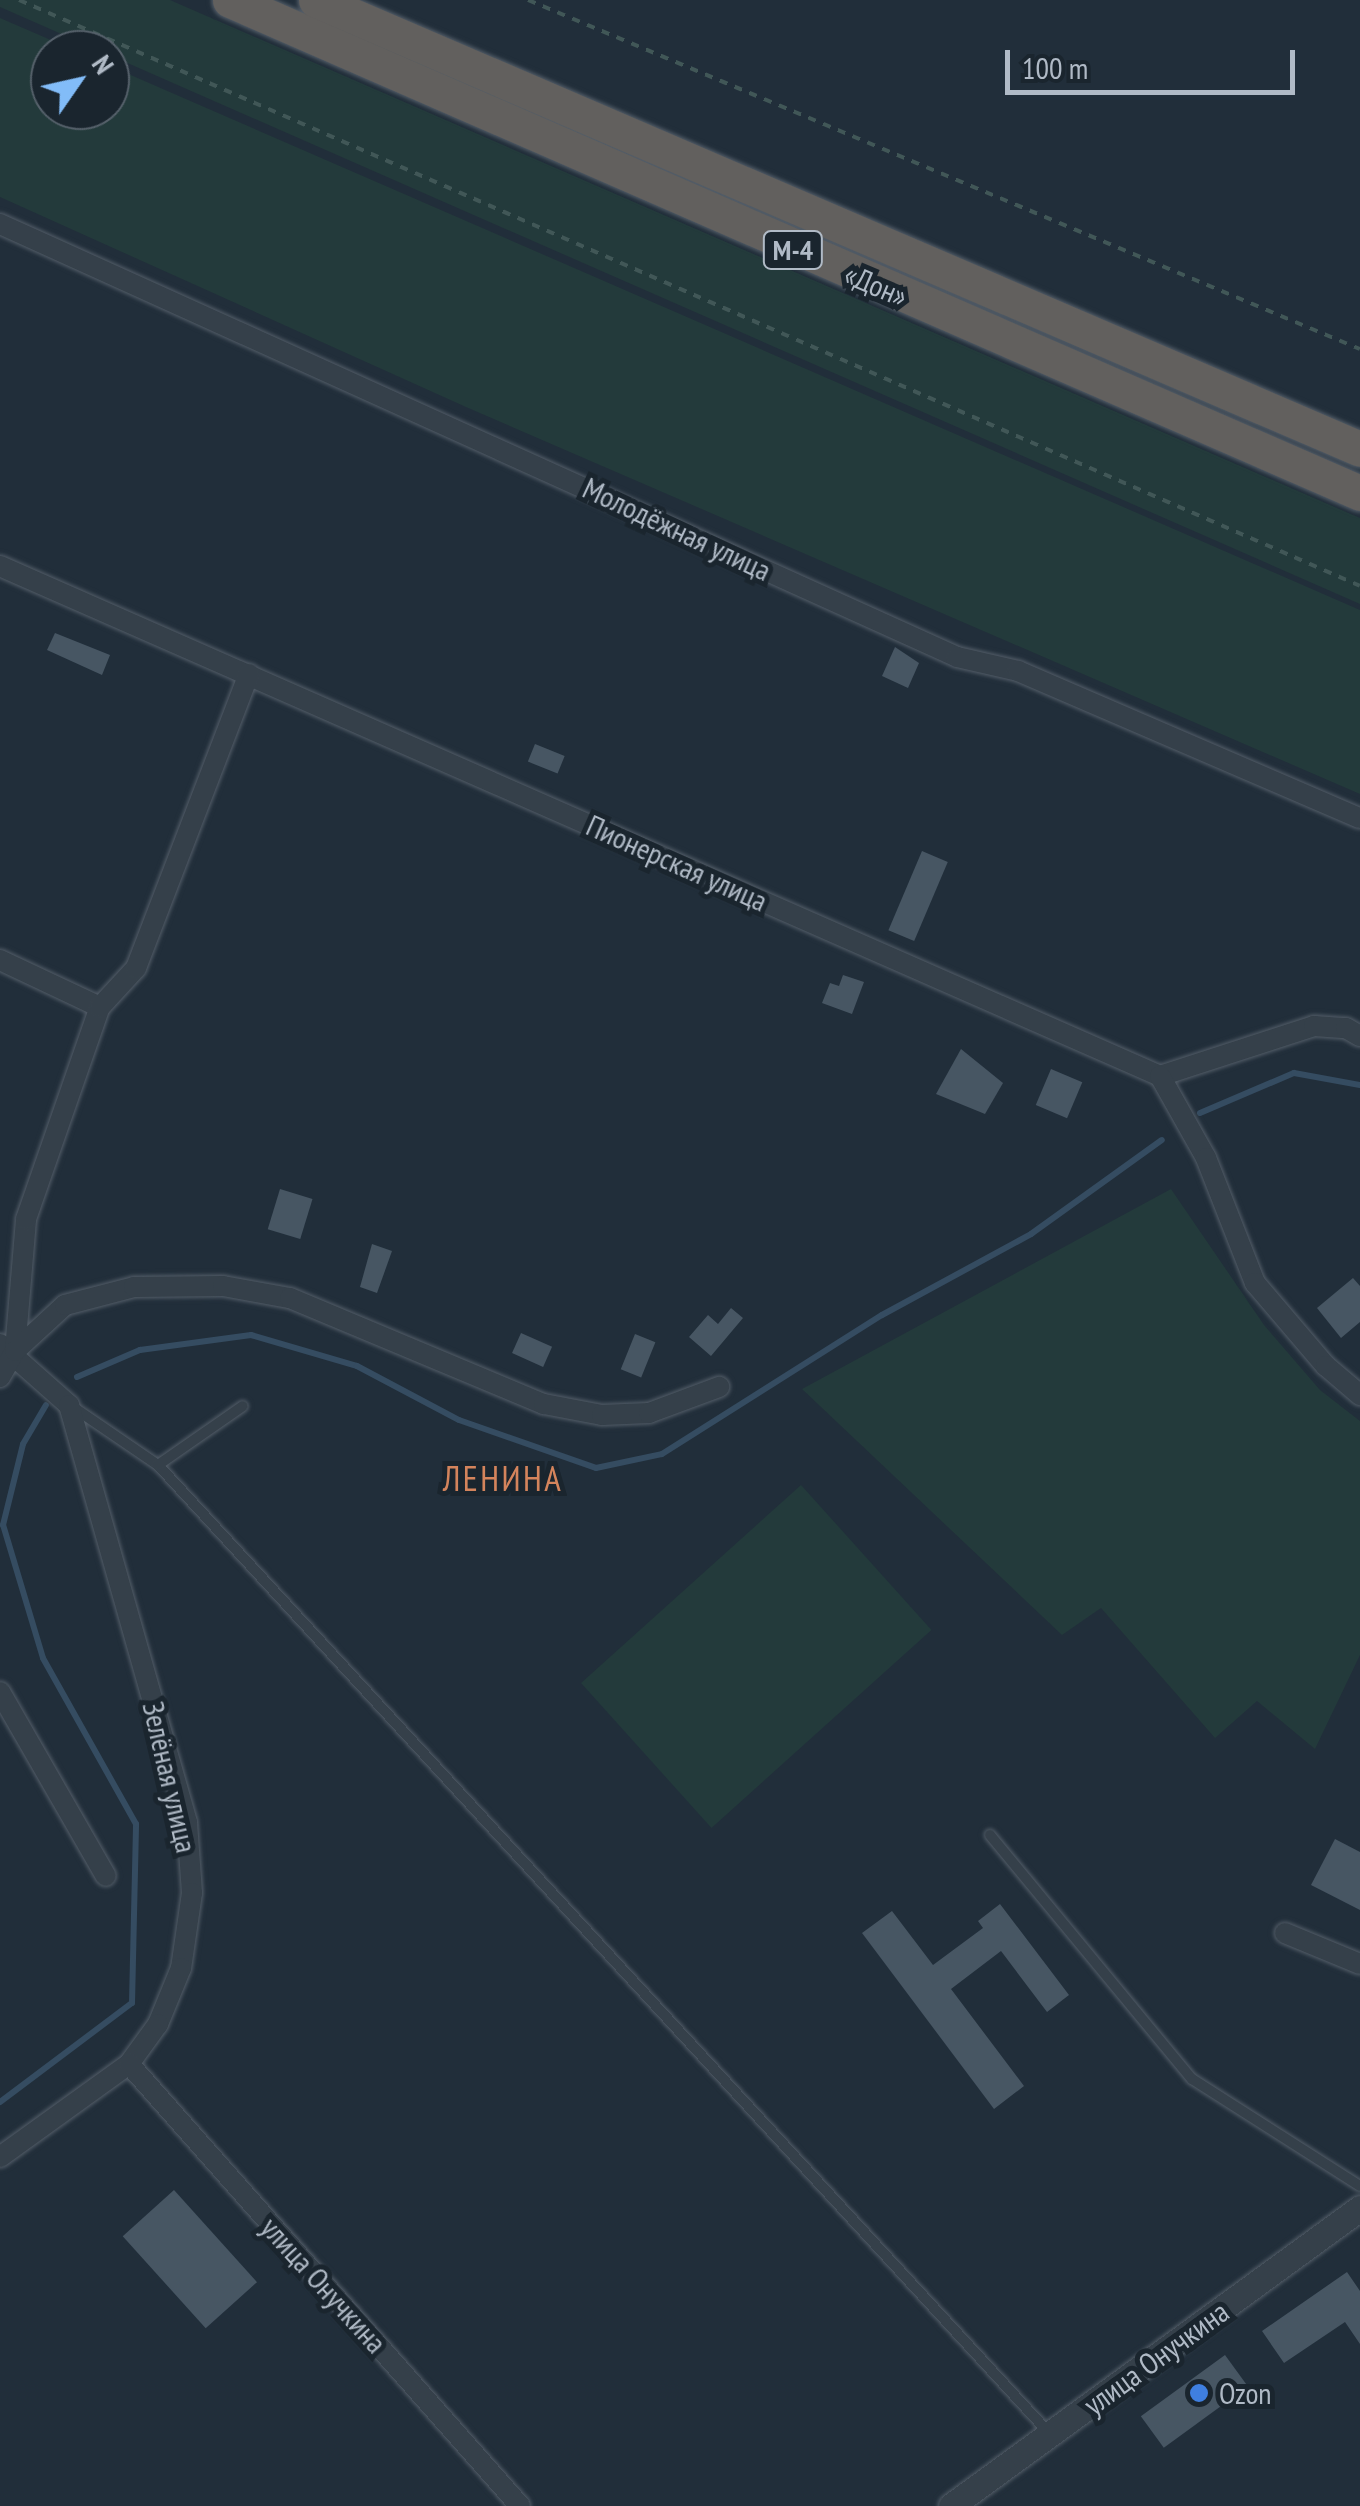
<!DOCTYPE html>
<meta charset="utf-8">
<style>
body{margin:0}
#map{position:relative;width:1360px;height:2506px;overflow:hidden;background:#212e3a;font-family:"PT Sans Narrow",sans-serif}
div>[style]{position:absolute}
.green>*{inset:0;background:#233a3b;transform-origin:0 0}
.stream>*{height:6px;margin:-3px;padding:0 3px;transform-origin:3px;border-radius:3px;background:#354c61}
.building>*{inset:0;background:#475663;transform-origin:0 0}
.path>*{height:4px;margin-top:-2px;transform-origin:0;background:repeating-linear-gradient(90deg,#415757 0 8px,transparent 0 16px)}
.roads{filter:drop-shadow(0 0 2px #535d68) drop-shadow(0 0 2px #535d68)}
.service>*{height:10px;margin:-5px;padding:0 5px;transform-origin:5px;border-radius:5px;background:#35404a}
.minor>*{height:20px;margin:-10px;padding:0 10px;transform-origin:10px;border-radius:10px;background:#35404a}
.tertiary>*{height:25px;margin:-12.5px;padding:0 12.5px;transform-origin:12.5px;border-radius:12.5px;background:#35404a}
.trunk>*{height:35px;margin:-17.5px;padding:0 17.5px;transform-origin:17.5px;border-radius:17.5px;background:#62605e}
.dots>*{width:28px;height:28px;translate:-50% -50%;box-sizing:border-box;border:5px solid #1a252e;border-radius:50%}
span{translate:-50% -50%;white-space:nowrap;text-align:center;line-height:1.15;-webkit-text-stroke:10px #1a252e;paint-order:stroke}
.shield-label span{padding:2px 8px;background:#1a252e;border:2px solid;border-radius:8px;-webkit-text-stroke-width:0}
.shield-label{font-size:28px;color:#b0bac6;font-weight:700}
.street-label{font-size:30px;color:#b0bac6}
.poi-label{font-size:30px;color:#b0bac6}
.left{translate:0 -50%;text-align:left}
.quarter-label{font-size:35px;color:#d4845c;letter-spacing:2.5px}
.north{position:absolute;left:30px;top:30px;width:100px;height:100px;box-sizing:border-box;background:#1a252e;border:2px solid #56616b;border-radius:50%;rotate:56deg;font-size:28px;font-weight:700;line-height:40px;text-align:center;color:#b0bac6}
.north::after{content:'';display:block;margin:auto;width:35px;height:45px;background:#82bcf8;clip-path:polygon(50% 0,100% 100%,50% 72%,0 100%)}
.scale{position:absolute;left:1005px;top:50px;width:290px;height:45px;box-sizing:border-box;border:5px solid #b0bac6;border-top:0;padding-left:12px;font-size:30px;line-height:35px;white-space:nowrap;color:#b0bac6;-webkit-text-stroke:8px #1a252e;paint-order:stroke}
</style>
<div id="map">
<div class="green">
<div style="clip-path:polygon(0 0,170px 0,1360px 518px,1360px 604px,0 7px)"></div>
<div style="clip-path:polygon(0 18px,74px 50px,50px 50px,50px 110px,110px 110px,110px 66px,1360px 610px,1360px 794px,466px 407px,0 197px)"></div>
<div style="clip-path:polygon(1171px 1189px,1264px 1325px,1320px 1390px,1360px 1421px,1360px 1655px,1315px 1749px,1257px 1701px,1215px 1738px,1101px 1608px,1062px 1635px,802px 1389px)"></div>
<div style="left:801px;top:1485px;width:195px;height:296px;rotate:48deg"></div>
</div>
<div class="stream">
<div style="left:1200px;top:1113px;width:102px;rotate:-23.1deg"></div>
<div style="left:1294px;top:1073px;width:67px;rotate:10.3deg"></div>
<div style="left:77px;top:1377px;width:69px;rotate:-23.2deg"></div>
<div style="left:140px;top:1350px;width:112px;rotate:-7.7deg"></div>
<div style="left:251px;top:1335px;width:110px;rotate:16.3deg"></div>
<div style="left:357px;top:1366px;width:115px;rotate:27.9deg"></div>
<div style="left:459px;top:1420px;width:145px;rotate:19.3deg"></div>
<div style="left:596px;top:1468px;width:67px;rotate:-12deg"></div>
<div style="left:662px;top:1454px;width:260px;rotate:-32.3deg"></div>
<div style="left:882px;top:1315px;width:170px;rotate:-28.5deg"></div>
<div style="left:1031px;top:1234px;width:161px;rotate:-35.7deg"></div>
<div style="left:0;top:2102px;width:165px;rotate:-36.9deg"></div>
<div style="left:132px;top:2003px;width:179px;rotate:-88.7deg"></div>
<div style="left:136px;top:1824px;width:190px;rotate:-119.3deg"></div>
<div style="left:43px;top:1658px;width:139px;rotate:-106.7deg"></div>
<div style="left:3px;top:1525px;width:83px;rotate:-76.1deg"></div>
<div style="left:23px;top:1444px;width:45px;rotate:-59.5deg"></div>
</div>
<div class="building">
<div style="clip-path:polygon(55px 633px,110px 655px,102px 675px,47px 650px)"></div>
<div style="clip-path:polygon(895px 647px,919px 663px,908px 688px,882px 676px)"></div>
<div style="left:535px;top:744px;width:32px;height:19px;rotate:22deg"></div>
<div style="left:922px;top:851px;width:28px;height:86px;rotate:23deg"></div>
<div style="clip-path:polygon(843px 975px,864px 982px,852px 1014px,822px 1003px,830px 983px,839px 986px)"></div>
<div style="clip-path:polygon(961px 1049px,1003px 1083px,985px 1114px,936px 1094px)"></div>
<div style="left:1051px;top:1069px;width:34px;height:39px;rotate:23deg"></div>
<div style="left:280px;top:1189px;width:34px;height:42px;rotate:17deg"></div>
<div style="clip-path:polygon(372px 1244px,392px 1251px,377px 1293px,360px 1287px)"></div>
<div style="clip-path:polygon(1353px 1278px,1360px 1286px,1360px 1322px,1341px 1338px,1317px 1308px)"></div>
<div style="clip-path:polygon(731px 1308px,743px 1318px,711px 1356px,689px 1337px,708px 1315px,718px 1324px)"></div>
<div style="left:521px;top:1333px;width:34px;height:22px;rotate:24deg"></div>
<div style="left:635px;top:1334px;width:22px;height:38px;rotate:22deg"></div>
<div style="clip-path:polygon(1335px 1839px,1360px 1852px,1360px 1910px,1311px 1885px)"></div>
<div style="clip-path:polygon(1000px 1904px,1069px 1995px,1047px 2012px,1001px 1951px,951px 1989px,1024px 2086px,994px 2109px,862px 1933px,892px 1911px,933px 1965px,983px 1928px,978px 1921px)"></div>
<div style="left:174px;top:2190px;width:124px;height:69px;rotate:48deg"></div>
<div style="clip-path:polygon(1347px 2272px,1360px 2291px,1360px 2344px,1345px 2322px,1284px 2363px,1262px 2331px)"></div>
<div style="left:1225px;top:2355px;width:39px;height:104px;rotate:54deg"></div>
</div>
<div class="path">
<div style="left:19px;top:0;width:1463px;rotate:23.6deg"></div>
<div style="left:528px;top:0;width:902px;rotate:22.76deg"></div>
</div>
<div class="roads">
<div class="service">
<div style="left:70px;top:1405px;width:107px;rotate:34.3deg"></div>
<div style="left:158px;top:1465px;width:1317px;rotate:47.37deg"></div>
<div style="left:158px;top:1465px;width:103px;rotate:-34.8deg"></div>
<div style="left:990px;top:1835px;width:317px;rotate:50.4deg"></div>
<div style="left:1192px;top:2079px;width:199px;rotate:32.5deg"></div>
</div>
<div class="minor">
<div style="left:0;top:224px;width:1050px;rotate:24.34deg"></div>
<div style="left:957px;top:657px;width:63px;rotate:12.9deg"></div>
<div style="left:1018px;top:671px;width:372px;rotate:23.3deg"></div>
<div style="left:0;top:566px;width:1267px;rotate:23.73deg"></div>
<div style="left:1160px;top:1076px;width:162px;rotate:-18deg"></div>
<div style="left:1314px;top:1026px;width:32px;rotate:4deg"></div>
<div style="left:1346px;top:1028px;width:16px;rotate:30deg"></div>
<div style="left:0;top:960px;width:110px;rotate:25.2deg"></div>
<div style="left:1160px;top:1076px;width:94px;rotate:60.7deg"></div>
<div style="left:1206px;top:1158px;width:134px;rotate:68.6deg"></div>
<div style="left:1255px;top:1283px;width:109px;rotate:49.5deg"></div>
<div style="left:1326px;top:1366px;width:45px;rotate:40.5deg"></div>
<div style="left:0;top:1344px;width:92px;rotate:41.5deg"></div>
<div style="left:69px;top:1405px;width:434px;rotate:74.2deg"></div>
<div style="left:187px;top:1823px;width:70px;rotate:85.9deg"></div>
<div style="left:192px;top:1893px;width:76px;rotate:98.3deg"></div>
<div style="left:181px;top:1968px;width:61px;rotate:112.3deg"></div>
<div style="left:158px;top:2024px;width:49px;rotate:125.9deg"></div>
<div style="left:129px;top:2064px;width:159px;rotate:144.2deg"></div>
<div style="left:15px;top:1351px;width:132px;rotate:-85.2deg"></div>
<div style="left:26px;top:1219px;width:225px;rotate:-70.8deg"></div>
<div style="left:100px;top:1007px;width:53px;rotate:-47.3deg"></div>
<div style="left:136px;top:968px;width:315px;rotate:-69deg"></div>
<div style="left:0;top:1377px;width:30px;rotate:-60deg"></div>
<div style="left:15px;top:1351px;width:68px;rotate:-42.6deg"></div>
<div style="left:65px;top:1305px;width:71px;rotate:-14.6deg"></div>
<div style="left:134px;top:1287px;width:89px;rotate:-0.6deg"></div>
<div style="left:223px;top:1286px;width:68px;rotate:10.2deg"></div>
<div style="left:290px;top:1298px;width:275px;rotate:22.7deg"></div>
<div style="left:544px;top:1404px;width:59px;rotate:10.7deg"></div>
<div style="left:602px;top:1415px;width:47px;rotate:-2.4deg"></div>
<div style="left:649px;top:1413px;width:75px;rotate:-20.4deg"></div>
<div style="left:0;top:1692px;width:212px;rotate:60.1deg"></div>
<div style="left:1285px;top:1933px;width:81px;rotate:22.5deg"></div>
<div style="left:129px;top:2064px;width:590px;rotate:48.5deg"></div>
</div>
<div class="tertiary">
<div style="left:951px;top:2506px;width:506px;rotate:-36.08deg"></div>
</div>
<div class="trunk">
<div style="left:230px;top:0;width:1233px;rotate:23.57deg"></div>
<div style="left:316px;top:0;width:1136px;rotate:23.27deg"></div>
</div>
</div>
<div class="dots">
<div style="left:1199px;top:2393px;background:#3f7fe0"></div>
</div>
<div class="shield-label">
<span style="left:793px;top:250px">М-4</span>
</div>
<div class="street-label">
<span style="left:876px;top:285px;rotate:23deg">«Дон»</span>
<span style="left:677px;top:529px;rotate:25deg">Молодёжная улица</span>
<span style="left:677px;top:863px;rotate:24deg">Пионерская улица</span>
<span style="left:170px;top:1777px;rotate:77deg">Зелёная улица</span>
<span style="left:324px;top:2285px;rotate:48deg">улица Онучкина</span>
<span style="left:1156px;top:2358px;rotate:-36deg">улица Онучкина</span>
</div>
<div class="poi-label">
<span class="left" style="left:1219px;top:2393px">Ozon</span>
</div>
<div class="quarter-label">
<span style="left:503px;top:1478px">ЛЕНИНА</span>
</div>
<div class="north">N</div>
<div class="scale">100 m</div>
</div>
